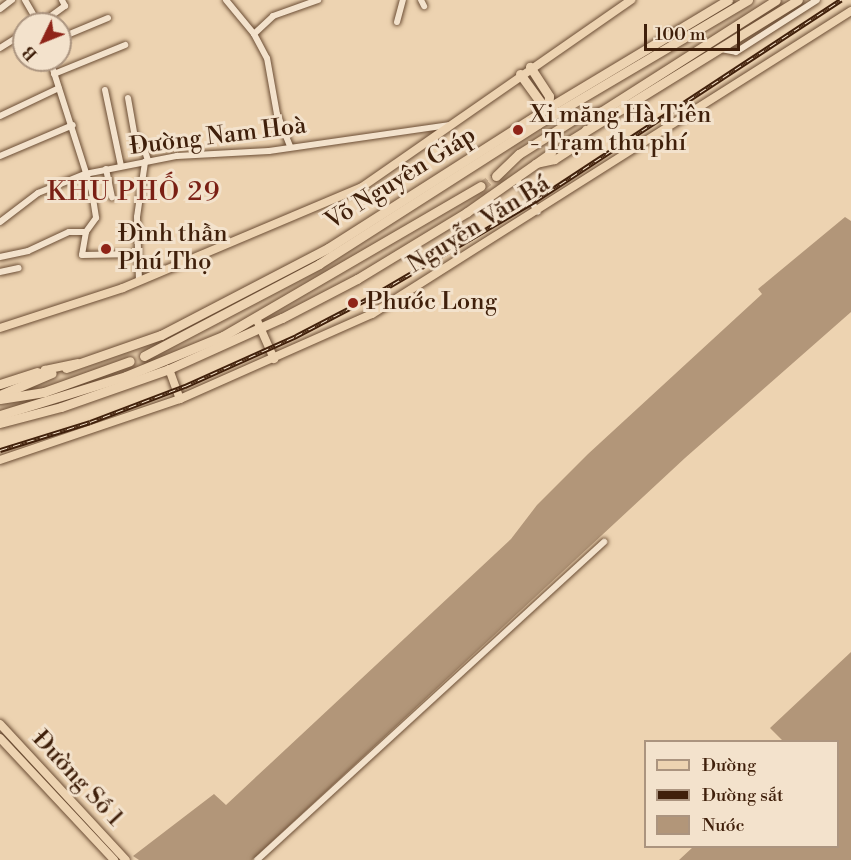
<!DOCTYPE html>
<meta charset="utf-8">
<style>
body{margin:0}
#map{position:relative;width:851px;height:860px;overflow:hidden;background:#edd3b1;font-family:"Libre Bodoni",serif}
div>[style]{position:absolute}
.water>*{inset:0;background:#b29679}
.highway-tunnel>*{height:9px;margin-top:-4.5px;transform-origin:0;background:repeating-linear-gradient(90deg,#caaf90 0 9px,transparent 0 13.5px)}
.roads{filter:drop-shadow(0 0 2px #6b4d34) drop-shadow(0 0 2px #6b4d34)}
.minor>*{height:6px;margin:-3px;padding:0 3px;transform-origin:3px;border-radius:3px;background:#f3e2cc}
.major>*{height:8px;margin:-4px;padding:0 4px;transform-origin:4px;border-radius:4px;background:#edd3b1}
.highway>*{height:9px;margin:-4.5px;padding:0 4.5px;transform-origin:4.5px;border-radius:4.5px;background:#edd3b1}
.rail>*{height:4.5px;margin-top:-2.25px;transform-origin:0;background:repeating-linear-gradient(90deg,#f3e2cc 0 7px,#40200b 0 14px);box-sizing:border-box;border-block:2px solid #40200b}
.dots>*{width:16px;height:16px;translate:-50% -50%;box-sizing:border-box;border:3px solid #f3e2cc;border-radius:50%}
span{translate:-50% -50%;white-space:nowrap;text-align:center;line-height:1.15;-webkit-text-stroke:6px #f3e2cc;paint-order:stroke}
.poi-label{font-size:24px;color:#40200b}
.left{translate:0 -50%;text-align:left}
.street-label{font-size:24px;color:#40200b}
.neighbourhood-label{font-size:26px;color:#7a1f14;letter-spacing:1.5px}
.legend{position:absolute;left:644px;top:740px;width:195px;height:108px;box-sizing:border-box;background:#f3e2cc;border:2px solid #ab947f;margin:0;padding:8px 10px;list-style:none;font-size:18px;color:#40200b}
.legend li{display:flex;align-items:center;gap:12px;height:30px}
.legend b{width:30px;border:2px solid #ab947f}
.north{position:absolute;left:12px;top:12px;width:60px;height:60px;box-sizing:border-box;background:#f3e2cc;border:2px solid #ab947f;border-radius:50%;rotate:227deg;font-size:16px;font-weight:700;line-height:24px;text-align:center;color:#40200b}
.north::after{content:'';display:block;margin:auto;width:21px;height:27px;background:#8f2418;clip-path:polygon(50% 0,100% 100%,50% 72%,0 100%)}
.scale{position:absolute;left:644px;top:24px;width:96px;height:27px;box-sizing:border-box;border:3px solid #40200b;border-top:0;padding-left:8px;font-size:18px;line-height:21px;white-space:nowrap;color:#40200b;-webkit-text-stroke:4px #f3e2cc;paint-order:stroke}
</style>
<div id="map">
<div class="water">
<div style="clip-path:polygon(845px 217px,851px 221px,851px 312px,685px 458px,252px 860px,139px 860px,133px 856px,214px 794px,226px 805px,511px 539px,537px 505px,588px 454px,762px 294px,758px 289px)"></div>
<div style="clip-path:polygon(851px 652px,851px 860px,679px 860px,693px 847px,838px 846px,838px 742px,783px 741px,770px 728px)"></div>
</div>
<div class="highway-tunnel">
<div style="left:481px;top:186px;width:18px;rotate:-34deg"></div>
</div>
<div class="roads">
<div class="minor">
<div style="left:25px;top:0;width:28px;rotate:60deg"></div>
<div style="left:226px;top:0;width:44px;rotate:50.5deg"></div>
<div style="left:254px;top:34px;width:27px;rotate:62deg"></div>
<div style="left:267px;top:58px;width:57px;rotate:79.9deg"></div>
<div style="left:277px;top:114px;width:35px;rotate:68deg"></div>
<div style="left:421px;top:0;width:7px;rotate:63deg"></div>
<div style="left:0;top:9px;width:15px;rotate:-37deg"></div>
<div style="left:397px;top:22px;width:23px;rotate:-75deg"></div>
<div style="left:40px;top:24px;width:31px;rotate:-36deg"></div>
<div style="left:65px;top:6px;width:7px;rotate:-117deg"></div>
<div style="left:254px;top:34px;width:26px;rotate:-43deg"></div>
<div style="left:273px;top:16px;width:48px;rotate:-19.6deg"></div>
<div style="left:60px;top:38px;width:52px;rotate:-22.6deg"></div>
<div style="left:0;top:48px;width:28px;rotate:-32deg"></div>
<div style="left:721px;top:49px;width:15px;rotate:11deg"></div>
<div style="left:736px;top:52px;width:96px;rotate:-32.7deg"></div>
<div style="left:50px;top:60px;width:139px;rotate:72.3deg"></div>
<div style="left:92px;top:192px;width:26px;rotate:81deg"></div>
<div style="left:96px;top:218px;width:17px;rotate:126deg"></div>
<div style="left:86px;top:232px;width:23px;rotate:100deg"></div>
<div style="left:82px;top:255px;width:55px;rotate:-1deg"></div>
<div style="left:54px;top:74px;width:77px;rotate:-22.2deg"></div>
<div style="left:105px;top:90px;width:78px;rotate:78.1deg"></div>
<div style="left:128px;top:98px;width:39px;rotate:80deg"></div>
<div style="left:135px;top:136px;width:9px;rotate:41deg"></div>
<div style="left:142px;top:142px;width:20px;rotate:72deg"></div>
<div style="left:0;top:116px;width:65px;rotate:-25.4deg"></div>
<div style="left:0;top:156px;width:79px;rotate:-23deg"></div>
<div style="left:106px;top:169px;width:29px;rotate:78deg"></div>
<div style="left:516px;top:178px;width:40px;rotate:57.1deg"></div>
<div style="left:0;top:222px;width:48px;rotate:-37.3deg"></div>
<div style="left:38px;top:193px;width:51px;rotate:-22deg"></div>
<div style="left:85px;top:174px;width:94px;rotate:-11.1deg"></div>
<div style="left:177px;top:156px;width:92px;rotate:-3.1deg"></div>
<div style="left:269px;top:151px;width:183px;rotate:-8.2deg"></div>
<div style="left:0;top:257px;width:29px;rotate:-12deg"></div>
<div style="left:28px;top:251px;width:45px;rotate:-24.9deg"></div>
<div style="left:69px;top:232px;width:17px"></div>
<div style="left:0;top:272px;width:19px;rotate:-12deg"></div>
<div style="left:139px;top:281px;width:64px;rotate:-91.8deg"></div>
<div style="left:137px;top:217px;width:56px;rotate:-81.7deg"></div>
<div style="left:257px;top:860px;width:471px;rotate:-42.5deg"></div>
</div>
<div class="major">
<div style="left:536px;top:164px;width:19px;rotate:-12deg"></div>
<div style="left:555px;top:160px;width:31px;rotate:-33deg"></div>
<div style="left:581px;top:143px;width:14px;rotate:-69deg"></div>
<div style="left:256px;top:318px;width:45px;rotate:66.3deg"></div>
<div style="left:0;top:328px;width:129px;rotate:-18deg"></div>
<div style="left:123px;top:288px;width:259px;rotate:-22.9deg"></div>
<div style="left:362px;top:187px;width:328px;rotate:-34.8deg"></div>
<div style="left:169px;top:369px;width:32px;rotate:70deg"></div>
<div style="left:38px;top:377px;width:10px;rotate:-45deg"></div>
<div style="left:45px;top:370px;width:33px;rotate:-12deg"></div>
<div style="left:0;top:460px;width:190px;rotate:-18.7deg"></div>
<div style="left:180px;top:399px;width:210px;rotate:-23.9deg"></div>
<div style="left:372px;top:314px;width:567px;rotate:-32.32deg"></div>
<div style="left:0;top:724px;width:185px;rotate:47.2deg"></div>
<div style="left:0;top:738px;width:167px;rotate:46.9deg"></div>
</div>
<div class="highway">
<div style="left:520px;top:74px;width:34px;rotate:54deg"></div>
<div style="left:540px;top:102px;width:10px;rotate:37deg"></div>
<div style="left:548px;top:108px;width:12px;rotate:-85deg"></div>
<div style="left:549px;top:96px;width:35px;rotate:-123deg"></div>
<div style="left:563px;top:145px;width:276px;rotate:-31.7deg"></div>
<div style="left:496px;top:176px;width:32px;rotate:-44deg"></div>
<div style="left:519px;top:154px;width:67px;rotate:-32.3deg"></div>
<div style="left:576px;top:118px;width:27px;rotate:-15deg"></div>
<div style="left:602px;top:111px;width:206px;rotate:-32.5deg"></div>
<div style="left:144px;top:356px;width:198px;rotate:-27.7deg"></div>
<div style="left:319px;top:264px;width:260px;rotate:-32.6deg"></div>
<div style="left:538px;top:124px;width:244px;rotate:-30.6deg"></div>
<div style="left:66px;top:368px;width:101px;rotate:-19.2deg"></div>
<div style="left:161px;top:335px;width:188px;rotate:-27.5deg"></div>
<div style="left:328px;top:248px;width:261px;rotate:-32.5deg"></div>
<div style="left:548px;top:108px;width:210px;rotate:-31deg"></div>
<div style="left:0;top:384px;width:39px;rotate:-18deg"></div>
<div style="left:0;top:395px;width:56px;rotate:-22.9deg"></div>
<div style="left:0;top:399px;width:45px;rotate:-9deg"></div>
<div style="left:44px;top:392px;width:91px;rotate:-19.8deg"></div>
<div style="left:0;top:415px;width:132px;rotate:-17.2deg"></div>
<div style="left:126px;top:376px;width:105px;rotate:-22.4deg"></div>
<div style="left:223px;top:336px;width:298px;rotate:-30.2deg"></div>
<div style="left:0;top:423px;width:63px;rotate:-14.7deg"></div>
<div style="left:61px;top:407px;width:114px;rotate:-19.4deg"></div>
<div style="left:169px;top:369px;width:124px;rotate:-24.3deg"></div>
<div style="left:282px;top:318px;width:85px;rotate:-27.5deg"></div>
<div style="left:357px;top:279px;width:129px;rotate:-31.3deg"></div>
<div style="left:467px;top:212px;width:103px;rotate:-35.1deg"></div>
</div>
</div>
<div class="rail">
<div style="left:0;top:450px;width:94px;rotate:-17.3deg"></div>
<div style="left:90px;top:422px;width:102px;rotate:-20.8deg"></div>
<div style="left:185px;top:386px;width:122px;rotate:-24.2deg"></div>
<div style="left:296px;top:336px;width:82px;rotate:-27.5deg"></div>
<div style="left:369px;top:298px;width:194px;rotate:-30.4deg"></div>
<div style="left:536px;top:200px;width:365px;rotate:-33.3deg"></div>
</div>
<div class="dots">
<div style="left:518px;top:130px;background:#8f2418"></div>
<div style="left:106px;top:249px;background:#8f2418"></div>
<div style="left:353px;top:303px;background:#8f2418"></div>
</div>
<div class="poi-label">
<span class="left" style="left:530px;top:130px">Xi măng Hà Tiên<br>- Trạm thu phí</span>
<span class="left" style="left:118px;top:249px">Đình thần<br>Phú Thọ</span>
<span class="left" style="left:366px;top:303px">Phước Long</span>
</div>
<div class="street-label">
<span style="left:218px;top:137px;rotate:-7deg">Đường Nam Hoà</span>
<span style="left:401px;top:179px;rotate:-32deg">Võ Nguyên Giáp</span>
<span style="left:479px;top:225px;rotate:-32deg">Nguyễn Văn Bá</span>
<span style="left:77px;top:779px;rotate:47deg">Đường Số 1</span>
</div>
<div class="neighbourhood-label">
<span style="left:134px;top:193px">KHU PHỐ 29</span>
</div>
<ul class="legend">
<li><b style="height:8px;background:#edd3b1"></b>Đường</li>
<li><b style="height:8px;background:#40200b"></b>Đường sắt</li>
<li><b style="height:16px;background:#b29679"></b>Nước</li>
</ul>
<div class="north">B</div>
<div class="scale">100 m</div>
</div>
